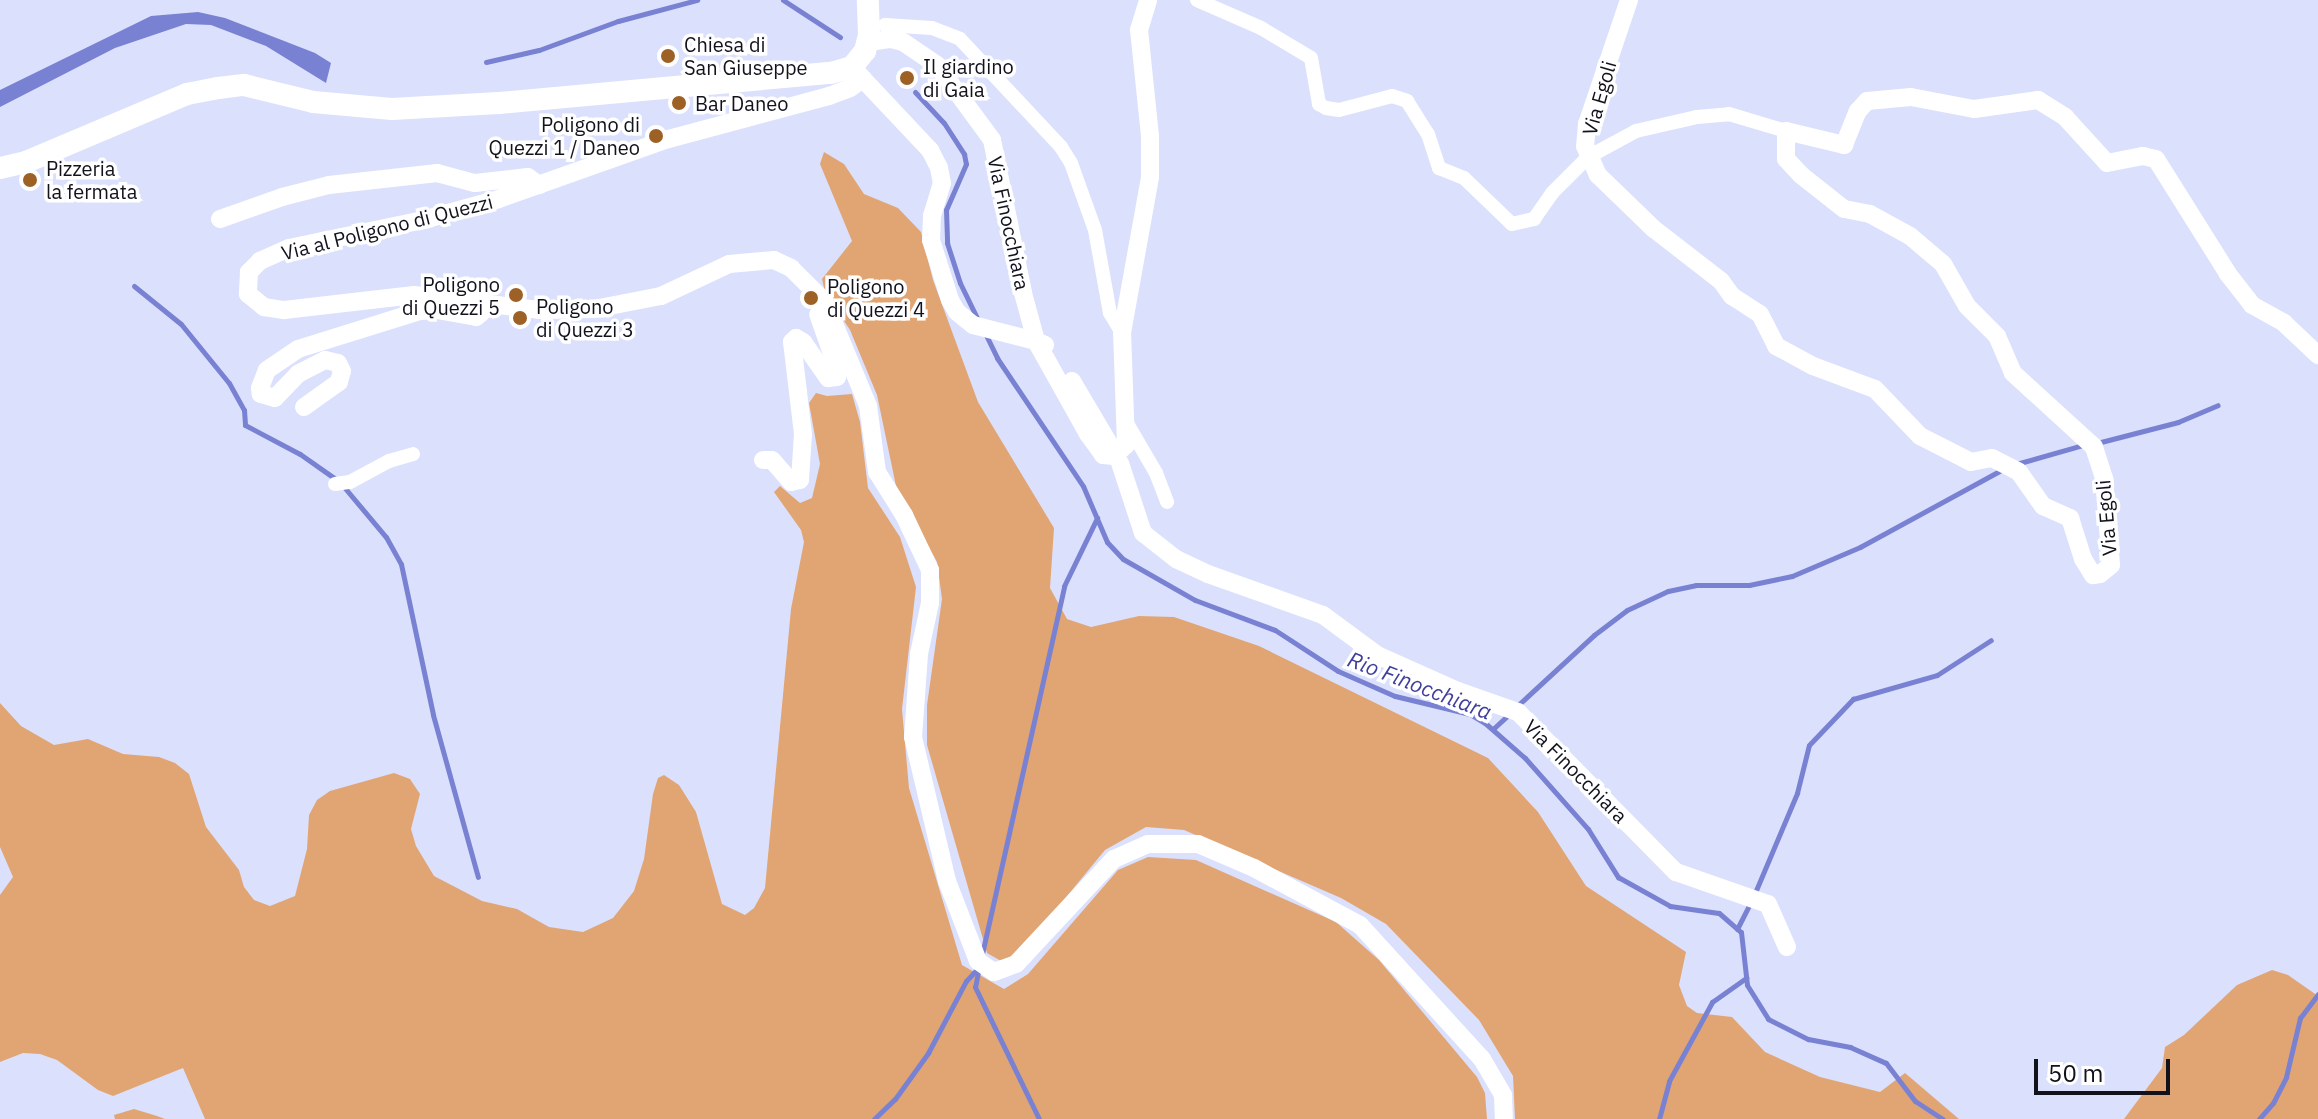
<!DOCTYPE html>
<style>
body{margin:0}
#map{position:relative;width:2318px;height:1119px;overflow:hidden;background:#dbe0fd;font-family:"IBM Plex Sans",sans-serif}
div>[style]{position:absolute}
.green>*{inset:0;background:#e1a573}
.water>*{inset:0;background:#7982d2}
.stream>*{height:5px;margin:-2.5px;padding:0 2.5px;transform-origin:2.5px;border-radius:2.5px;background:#7982d2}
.pedestrian>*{height:14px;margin:-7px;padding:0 7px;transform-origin:7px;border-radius:7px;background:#fff}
.minor>*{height:18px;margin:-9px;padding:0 9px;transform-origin:9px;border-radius:9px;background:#fff}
.tertiary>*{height:22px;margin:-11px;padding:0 11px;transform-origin:11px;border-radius:11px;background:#fff}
.dots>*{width:22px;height:22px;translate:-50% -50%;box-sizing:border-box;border:4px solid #fff;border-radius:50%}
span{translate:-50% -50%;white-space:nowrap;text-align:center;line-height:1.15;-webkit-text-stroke:7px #fff;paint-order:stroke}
.poi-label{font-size:20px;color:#11121c}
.left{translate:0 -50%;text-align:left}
.right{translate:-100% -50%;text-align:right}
.street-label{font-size:20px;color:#11121c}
.water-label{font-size:22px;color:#3f3e9d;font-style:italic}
.scale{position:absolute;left:2034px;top:1059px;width:136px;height:36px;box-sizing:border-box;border:4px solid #11121c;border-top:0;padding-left:10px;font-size:24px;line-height:28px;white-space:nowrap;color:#11121c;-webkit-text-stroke:6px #fff;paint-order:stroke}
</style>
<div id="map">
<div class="green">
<div style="clip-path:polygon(824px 152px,844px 164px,864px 194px,898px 208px,921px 232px,933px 280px,978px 402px,1054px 528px,1050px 588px,1067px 619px,1091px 627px,1139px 616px,1174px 617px,1259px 646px,1488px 758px,1538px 812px,1586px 886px,1686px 952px,1679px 985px,1687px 1006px,1697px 1013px,1732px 1017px,1765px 1052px,1820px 1077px,1880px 1092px,1905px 1073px,1959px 1119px,1515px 1119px,1513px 1076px,1479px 1020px,1386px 924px,1341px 898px,1184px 830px,1146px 827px,1105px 850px,1016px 958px,1001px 961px,987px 953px,927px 745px,927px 705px,942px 599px,937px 562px,896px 486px,877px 395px,850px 330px,825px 292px,822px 279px,852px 241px,820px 164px)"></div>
<div style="clip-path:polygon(816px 393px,827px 396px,852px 394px,860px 422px,868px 488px,900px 537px,916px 587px,902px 709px,909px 788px,962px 965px,1004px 989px,1028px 974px,1118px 870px,1148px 857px,1196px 860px,1336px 922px,1379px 960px,1477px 1077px,1485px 1093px,1487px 1119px,205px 1119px,183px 1068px,113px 1096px,98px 1090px,57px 1060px,40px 1054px,23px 1053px,0 1062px,0 895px,13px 877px,0 847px,0 703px,21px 726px,54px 745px,88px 739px,123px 754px,159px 757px,175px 763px,189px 774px,206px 827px,239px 870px,244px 887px,254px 900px,270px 906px,295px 896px,307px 849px,309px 815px,317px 800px,330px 791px,394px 773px,410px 779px,420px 794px,411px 829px,416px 846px,434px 876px,482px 901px,517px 909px,549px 927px,583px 932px,613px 918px,634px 891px,644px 859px,653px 794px,658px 778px,664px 775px,679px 785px,696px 812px,722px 904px,745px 915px,754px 908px,765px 888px,791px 609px,804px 542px,801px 530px,774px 492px,780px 486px,800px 503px,812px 498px,820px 464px,809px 403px)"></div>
<div style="clip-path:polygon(2272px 970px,2288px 975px,2318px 996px,2318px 1119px,2124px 1119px,2162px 1068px,2165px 1047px,2184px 1035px,2237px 985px)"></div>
<div style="clip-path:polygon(134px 1109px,157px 1116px,165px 1119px,115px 1119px,114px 1115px)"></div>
</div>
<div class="water">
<div style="clip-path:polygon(198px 12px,225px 18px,315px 53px,331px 63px,326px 83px,266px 46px,211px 25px,186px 24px,115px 48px,0 107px,0 90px,151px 16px)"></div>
</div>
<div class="stream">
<div style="left:783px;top:0;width:68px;rotate:33deg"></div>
<div style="left:486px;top:62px;width:54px;rotate:-12.8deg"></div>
<div style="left:539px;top:50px;width:84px;rotate:-20.2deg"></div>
<div style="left:618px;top:21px;width:82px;rotate:-14.9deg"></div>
<div style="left:915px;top:92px;width:42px;rotate:46.9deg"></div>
<div style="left:944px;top:123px;width:37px;rotate:57deg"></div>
<div style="left:964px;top:154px;width:10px;rotate:79deg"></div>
<div style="left:966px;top:164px;width:50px;rotate:113.5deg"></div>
<div style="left:946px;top:210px;width:33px;rotate:88deg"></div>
<div style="left:947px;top:243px;width:42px;rotate:72deg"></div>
<div style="left:960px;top:283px;width:41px;rotate:64.1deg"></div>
<div style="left:134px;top:286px;width:60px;rotate:39deg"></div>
<div style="left:181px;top:324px;width:76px;rotate:50.9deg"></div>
<div style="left:229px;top:383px;width:31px;rotate:61deg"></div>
<div style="left:244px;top:410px;width:15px;rotate:86deg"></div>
<div style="left:245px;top:425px;width:62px;rotate:27.8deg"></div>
<div style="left:300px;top:454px;width:45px;rotate:35.1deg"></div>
<div style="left:985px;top:333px;width:28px;rotate:64deg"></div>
<div style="left:997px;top:358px;width:154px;rotate:56.1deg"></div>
<div style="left:1083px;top:486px;width:61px;rotate:66.8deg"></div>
<div style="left:1107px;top:542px;width:23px;rotate:47deg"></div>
<div style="left:1123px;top:559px;width:83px;rotate:29.7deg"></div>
<div style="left:1195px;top:600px;width:85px;rotate:20.6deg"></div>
<div style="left:1275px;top:630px;width:75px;rotate:33.1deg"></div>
<div style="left:1338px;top:671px;width:62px;rotate:23.7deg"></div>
<div style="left:1395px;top:696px;width:77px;rotate:13.5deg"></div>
<div style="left:1470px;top:714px;width:17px;rotate:31deg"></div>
<div style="left:1485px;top:723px;width:53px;rotate:41.2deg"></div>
<div style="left:1525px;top:758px;width:95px;rotate:48.4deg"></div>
<div style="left:1588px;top:829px;width:57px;rotate:58deg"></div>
<div style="left:1618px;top:877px;width:60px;rotate:29.1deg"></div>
<div style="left:1670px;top:906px;width:49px;rotate:8.1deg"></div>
<div style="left:1719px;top:913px;width:29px;rotate:41deg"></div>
<div style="left:1741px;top:932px;width:53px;rotate:83.5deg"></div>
<div style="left:1747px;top:985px;width:40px;rotate:58deg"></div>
<div style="left:1768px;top:1019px;width:45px;rotate:26.6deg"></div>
<div style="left:1808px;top:1039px;width:43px;rotate:10.8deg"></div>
<div style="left:1850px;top:1047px;width:39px;rotate:24deg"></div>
<div style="left:1886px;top:1063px;width:48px;rotate:52.7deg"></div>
<div style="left:1915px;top:1101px;width:33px;rotate:33deg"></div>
<div style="left:2097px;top:443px;width:84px;rotate:-14.5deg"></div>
<div style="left:2178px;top:422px;width:43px;rotate:-23deg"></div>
<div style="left:2016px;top:464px;width:70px;rotate:-15.8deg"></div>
<div style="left:344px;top:487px;width:65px;rotate:50deg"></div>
<div style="left:386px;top:537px;width:31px;rotate:61deg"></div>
<div style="left:401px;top:564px;width:154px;rotate:78deg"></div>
<div style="left:433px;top:715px;width:168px;rotate:74.5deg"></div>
<div style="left:1517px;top:706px;width:105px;rotate:-42.7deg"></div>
<div style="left:1594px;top:635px;width:41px;rotate:-37.1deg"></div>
<div style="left:1627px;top:610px;width:45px;rotate:-24.9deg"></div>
<div style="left:1668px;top:591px;width:29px;rotate:-12deg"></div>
<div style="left:1696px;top:585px;width:53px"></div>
<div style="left:1749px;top:585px;width:44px;rotate:-11.8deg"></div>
<div style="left:1792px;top:576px;width:74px;rotate:-23.1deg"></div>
<div style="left:1860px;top:547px;width:163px;rotate:-28.6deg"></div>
<div style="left:1493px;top:729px;width:23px;rotate:-43deg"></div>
<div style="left:1754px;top:895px;width:111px;rotate:-67.1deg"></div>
<div style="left:1797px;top:793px;width:49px;rotate:-76deg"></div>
<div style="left:1809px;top:745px;width:64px;rotate:-46.3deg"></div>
<div style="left:1853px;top:699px;width:87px;rotate:-15.9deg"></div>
<div style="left:1937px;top:675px;width:64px;rotate:-32.9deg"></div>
<div style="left:1737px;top:929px;width:29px;rotate:-63deg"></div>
<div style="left:982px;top:954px;width:377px;rotate:-77.4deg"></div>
<div style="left:1064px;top:586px;width:76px;rotate:-64.1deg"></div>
<div style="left:979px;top:967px;width:20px;rotate:101deg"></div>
<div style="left:975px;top:987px;width:147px;rotate:64.1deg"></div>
<div style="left:874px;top:1119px;width:29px;rotate:-44deg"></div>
<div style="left:895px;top:1099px;width:57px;rotate:-54.3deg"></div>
<div style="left:928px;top:1053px;width:81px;rotate:-62.2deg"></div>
<div style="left:966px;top:981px;width:16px;rotate:-47deg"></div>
<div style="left:1659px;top:1119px;width:39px;rotate:-75deg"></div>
<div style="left:1669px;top:1081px;width:90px;rotate:-61.4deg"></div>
<div style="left:1712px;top:1002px;width:42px;rotate:-35.2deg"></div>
<div style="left:2259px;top:1119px;width:21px;rotate:-49deg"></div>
<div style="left:2273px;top:1103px;width:29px;rotate:-63deg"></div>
<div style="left:2286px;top:1077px;width:61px;rotate:-76.7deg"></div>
<div style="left:2300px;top:1018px;width:30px;rotate:-53deg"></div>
</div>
<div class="pedestrian">
<div style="left:1197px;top:0;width:70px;rotate:23.6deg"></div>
<div style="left:1261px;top:28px;width:58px;rotate:31deg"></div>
<div style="left:1311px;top:58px;width:47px;rotate:80.1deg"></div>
<div style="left:1319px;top:104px;width:8px;rotate:30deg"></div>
<div style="left:1326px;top:108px;width:13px;rotate:9deg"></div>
<div style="left:1339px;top:110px;width:55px;rotate:-14.8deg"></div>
<div style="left:1392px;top:96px;width:16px;rotate:18deg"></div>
<div style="left:1407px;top:101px;width:39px;rotate:58deg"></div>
<div style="left:1428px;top:134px;width:36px;rotate:72deg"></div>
<div style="left:1439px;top:168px;width:27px;rotate:22deg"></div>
<div style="left:1464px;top:178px;width:66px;rotate:43.8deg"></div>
<div style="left:1512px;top:224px;width:23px;rotate:-13deg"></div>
<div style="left:1534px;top:219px;width:32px;rotate:-55deg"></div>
<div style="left:1552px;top:193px;width:51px;rotate:-45deg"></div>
<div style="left:1588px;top:157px;width:55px;rotate:-28.4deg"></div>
<div style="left:1636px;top:131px;width:63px;rotate:-12.9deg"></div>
<div style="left:1697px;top:117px;width:32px;rotate:-5deg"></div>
<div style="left:1729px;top:114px;width:59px;rotate:16.6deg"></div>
<div style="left:902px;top:42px;width:24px;rotate:-135deg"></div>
<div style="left:885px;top:25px;width:47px;rotate:3.7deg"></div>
<div style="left:932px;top:28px;width:30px;rotate:21deg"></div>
<div style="left:960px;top:39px;width:148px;rotate:46.9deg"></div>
<div style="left:1061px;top:147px;width:19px;rotate:58deg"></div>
<div style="left:1071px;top:163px;width:71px;rotate:70.3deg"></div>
<div style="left:1095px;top:230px;width:84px;rotate:79.8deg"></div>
<div style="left:1110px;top:313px;width:23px;rotate:59deg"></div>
<div style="left:1128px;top:425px;width:56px;rotate:59.7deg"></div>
<div style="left:1156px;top:473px;width:31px;rotate:69deg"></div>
<div style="left:335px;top:484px;width:15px;rotate:-8deg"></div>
<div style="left:350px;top:482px;width:44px;rotate:-28.3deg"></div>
<div style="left:389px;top:461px;width:25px;rotate:-16deg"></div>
</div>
<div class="minor">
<div style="left:1629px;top:0;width:131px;rotate:108.7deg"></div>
<div style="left:1587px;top:124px;width:22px;rotate:95deg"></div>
<div style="left:1585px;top:146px;width:32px;rotate:66deg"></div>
<div style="left:1598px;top:175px;width:78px;rotate:44deg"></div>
<div style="left:1654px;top:229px;width:85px;rotate:37.8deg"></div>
<div style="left:1721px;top:281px;width:19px;rotate:54deg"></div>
<div style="left:1732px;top:296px;width:33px;rotate:33deg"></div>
<div style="left:1760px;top:314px;width:36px;rotate:63deg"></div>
<div style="left:1776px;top:346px;width:42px;rotate:28.4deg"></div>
<div style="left:1813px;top:366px;width:66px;rotate:20.4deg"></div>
<div style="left:1875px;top:389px;width:65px;rotate:46.2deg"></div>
<div style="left:1920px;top:436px;width:57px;rotate:27deg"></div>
<div style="left:1971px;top:462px;width:21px;rotate:-11deg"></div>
<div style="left:1992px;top:458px;width:30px;rotate:27deg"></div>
<div style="left:2019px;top:472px;width:42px;rotate:54.8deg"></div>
<div style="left:2043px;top:506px;width:30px;rotate:24deg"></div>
<div style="left:2070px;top:518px;width:43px;rotate:72.4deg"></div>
<div style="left:2083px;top:559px;width:19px;rotate:58deg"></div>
<div style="left:2093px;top:575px;width:7px;rotate:-8deg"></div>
<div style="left:2100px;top:574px;width:14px;rotate:-39deg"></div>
<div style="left:2111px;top:565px;width:87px;rotate:-94.6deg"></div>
<div style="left:2104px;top:478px;width:33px;rotate:-108deg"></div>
<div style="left:2094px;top:447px;width:110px;rotate:-137.6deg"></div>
<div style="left:2013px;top:373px;width:40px;rotate:-113.4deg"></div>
<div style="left:1997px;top:336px;width:42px;rotate:-135deg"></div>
<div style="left:1967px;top:306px;width:48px;rotate:-119.7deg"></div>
<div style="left:1943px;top:264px;width:43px;rotate:-139.7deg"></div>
<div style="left:1910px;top:236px;width:46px;rotate:-151.2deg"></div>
<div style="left:1870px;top:214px;width:26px;rotate:-169deg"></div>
<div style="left:1844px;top:209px;width:55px;rotate:-141.7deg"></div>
<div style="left:1801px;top:175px;width:22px;rotate:-133deg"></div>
<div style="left:1786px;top:159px;width:28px;rotate:-90deg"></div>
<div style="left:1786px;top:131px;width:60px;rotate:13.6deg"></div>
<div style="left:1844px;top:145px;width:37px;rotate:-68deg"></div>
<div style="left:1858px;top:111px;width:13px;rotate:-48deg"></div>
<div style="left:1867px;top:101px;width:44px;rotate:-5.2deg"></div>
<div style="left:1911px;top:97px;width:64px;rotate:10.8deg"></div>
<div style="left:1974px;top:109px;width:65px;rotate:-8deg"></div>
<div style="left:2038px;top:100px;width:32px;rotate:32deg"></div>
<div style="left:2065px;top:117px;width:62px;rotate:47.6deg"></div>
<div style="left:2107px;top:163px;width:37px;rotate:-11deg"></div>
<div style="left:2143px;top:156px;width:13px;rotate:13deg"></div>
<div style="left:2156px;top:159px;width:136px;rotate:57.9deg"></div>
<div style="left:2228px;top:274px;width:39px;rotate:52deg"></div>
<div style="left:2252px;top:305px;width:37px;rotate:29deg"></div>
<div style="left:2284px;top:323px;width:47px;rotate:43.3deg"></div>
<div style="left:869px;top:42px;width:22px;rotate:-8deg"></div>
<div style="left:891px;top:39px;width:12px;rotate:14deg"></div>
<div style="left:903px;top:42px;width:41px;rotate:34.1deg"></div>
<div style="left:937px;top:65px;width:93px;rotate:53.7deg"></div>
<div style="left:992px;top:140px;width:156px;rotate:78.5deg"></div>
<div style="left:1023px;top:293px;width:50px;rotate:74.8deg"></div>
<div style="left:1036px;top:341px;width:10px;rotate:24deg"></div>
<div style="left:852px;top:67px;width:16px;rotate:47deg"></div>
<div style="left:863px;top:79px;width:16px;rotate:145deg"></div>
<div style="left:850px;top:88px;width:22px;rotate:159deg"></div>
<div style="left:829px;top:96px;width:167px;rotate:165deg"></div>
<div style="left:668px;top:139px;width:179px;rotate:160.5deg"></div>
<div style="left:499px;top:199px;width:79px;rotate:164.6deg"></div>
<div style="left:423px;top:220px;width:137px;rotate:168.2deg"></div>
<div style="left:289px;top:248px;width:32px;rotate:156deg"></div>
<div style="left:260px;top:261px;width:16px;rotate:135deg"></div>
<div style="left:249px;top:272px;width:22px;rotate:93deg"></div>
<div style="left:248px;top:294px;width:21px;rotate:39deg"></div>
<div style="left:264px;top:307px;width:20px;rotate:9deg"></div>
<div style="left:284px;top:310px;width:131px;rotate:-6.6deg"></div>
<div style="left:414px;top:295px;width:126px;rotate:6.8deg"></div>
<div style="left:539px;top:310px;width:55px;rotate:-1deg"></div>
<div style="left:594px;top:309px;width:68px;rotate:-11deg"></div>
<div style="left:661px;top:296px;width:75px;rotate:-25.2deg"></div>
<div style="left:729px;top:264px;width:45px;rotate:-5.1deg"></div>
<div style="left:774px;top:260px;width:19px;rotate:25deg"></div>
<div style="left:791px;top:268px;width:48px;rotate:45deg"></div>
<div style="left:825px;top:302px;width:113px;rotate:67.5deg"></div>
<div style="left:868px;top:406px;width:67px;rotate:82.2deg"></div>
<div style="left:877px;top:472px;width:51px;rotate:57.9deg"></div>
<div style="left:904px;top:515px;width:61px;rotate:64.7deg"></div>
<div style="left:930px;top:570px;width:33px;rotate:90deg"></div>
<div style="left:930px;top:603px;width:52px;rotate:102.2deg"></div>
<div style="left:919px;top:654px;width:83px;rotate:94.1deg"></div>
<div style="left:913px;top:737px;width:148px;rotate:76.7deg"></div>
<div style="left:947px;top:881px;width:86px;rotate:68.8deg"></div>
<div style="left:978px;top:961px;width:19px;rotate:35deg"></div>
<div style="left:994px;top:972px;width:23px;rotate:-20deg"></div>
<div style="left:1016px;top:964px;width:144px;rotate:-47deg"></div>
<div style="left:1114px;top:859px;width:37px;rotate:-24deg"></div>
<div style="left:1148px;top:844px;width:50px"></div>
<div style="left:1198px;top:844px;width:61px;rotate:23.2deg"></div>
<div style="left:1254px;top:868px;width:120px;rotate:28.3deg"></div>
<div style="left:1360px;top:925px;width:181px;rotate:47.7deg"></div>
<div style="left:1482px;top:1059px;width:42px;rotate:59.7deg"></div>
<div style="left:1503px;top:1095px;width:24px;rotate:88deg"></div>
<div style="left:863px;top:79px;width:98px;rotate:46.7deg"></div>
<div style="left:930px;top:150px;width:20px;rotate:63deg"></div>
<div style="left:939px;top:168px;width:15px;rotate:79deg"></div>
<div style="left:942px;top:183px;width:34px;rotate:107deg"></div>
<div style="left:932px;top:215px;width:25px;rotate:92deg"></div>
<div style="left:931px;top:240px;width:63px;rotate:72.4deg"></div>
<div style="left:950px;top:300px;width:14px;rotate:60deg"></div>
<div style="left:957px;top:312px;width:21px;rotate:39deg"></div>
<div style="left:973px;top:325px;width:65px;rotate:14.3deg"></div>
<div style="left:1036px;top:341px;width:107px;rotate:60.8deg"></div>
<div style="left:1088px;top:434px;width:26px;rotate:54deg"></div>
<div style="left:1103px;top:455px;width:11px;rotate:5deg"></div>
<div style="left:1114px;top:456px;width:16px;rotate:-43deg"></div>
<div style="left:1126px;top:445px;width:112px;rotate:-92deg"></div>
<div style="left:1122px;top:333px;width:158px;rotate:-79.8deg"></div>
<div style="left:1150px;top:177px;width:41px;rotate:-90deg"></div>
<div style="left:1150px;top:136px;width:107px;rotate:-95.9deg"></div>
<div style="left:1139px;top:30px;width:31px;rotate:-73deg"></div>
<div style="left:220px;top:219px;width:66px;rotate:-19.5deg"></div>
<div style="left:282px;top:197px;width:49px;rotate:-14.3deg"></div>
<div style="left:329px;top:185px;width:109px;rotate:-6.3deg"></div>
<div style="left:437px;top:173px;width:39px;rotate:15deg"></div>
<div style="left:475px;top:183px;width:53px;rotate:-6.5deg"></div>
<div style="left:528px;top:177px;width:14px;rotate:36deg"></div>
<div style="left:1072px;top:381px;width:77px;rotate:59.4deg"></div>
<div style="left:304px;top:407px;width:43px;rotate:-35.5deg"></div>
<div style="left:339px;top:382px;width:11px;rotate:-75deg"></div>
<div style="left:342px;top:371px;width:9px;rotate:-117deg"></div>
<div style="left:338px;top:363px;width:13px;rotate:-167deg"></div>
<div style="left:325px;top:360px;width:30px;rotate:153deg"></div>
<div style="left:298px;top:374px;width:33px;rotate:134deg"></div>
<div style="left:275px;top:398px;width:15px;rotate:-164deg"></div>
<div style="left:261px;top:394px;width:6px;rotate:-99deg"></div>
<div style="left:260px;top:388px;width:19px;rotate:-69deg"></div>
<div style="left:267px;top:370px;width:37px;rotate:-34deg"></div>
<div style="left:298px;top:349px;width:128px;rotate:-17.3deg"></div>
<div style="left:420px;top:311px;width:17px;rotate:-3deg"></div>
<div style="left:437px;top:310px;width:40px;rotate:10deg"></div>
<div style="left:476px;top:317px;width:6px;rotate:-39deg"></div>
<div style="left:481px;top:313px;width:13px;rotate:-72deg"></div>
<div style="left:763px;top:460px;width:9px"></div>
<div style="left:772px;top:460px;width:29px;rotate:49deg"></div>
<div style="left:791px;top:482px;width:9px;rotate:-13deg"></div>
<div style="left:800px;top:480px;width:46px;rotate:-86.3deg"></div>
<div style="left:803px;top:434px;width:93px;rotate:-96.8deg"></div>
<div style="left:792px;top:342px;width:6px;rotate:-45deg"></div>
<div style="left:796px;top:338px;width:8px;rotate:30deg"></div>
<div style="left:803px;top:342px;width:44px;rotate:55.2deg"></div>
<div style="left:828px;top:378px;width:9px;rotate:-6deg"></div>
<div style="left:837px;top:377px;width:6px;rotate:-81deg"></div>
<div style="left:838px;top:371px;width:60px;rotate:-109.3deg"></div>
<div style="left:1120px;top:463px;width:74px;rotate:71.8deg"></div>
<div style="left:1143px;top:533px;width:42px;rotate:38.2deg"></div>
<div style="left:1176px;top:559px;width:35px;rotate:25deg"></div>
<div style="left:1208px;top:574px;width:122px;rotate:19.6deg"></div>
<div style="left:1323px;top:615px;width:67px;rotate:36.5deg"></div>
<div style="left:1377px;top:655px;width:89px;rotate:24deg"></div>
<div style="left:1458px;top:691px;width:64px;rotate:19.3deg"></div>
<div style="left:1518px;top:712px;width:225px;rotate:45.4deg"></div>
<div style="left:1676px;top:872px;width:97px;rotate:19.2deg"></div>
<div style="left:1768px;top:904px;width:47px;rotate:66.2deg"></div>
</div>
<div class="tertiary">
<div style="left:0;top:168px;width:27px;rotate:-13deg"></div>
<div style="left:26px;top:162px;width:175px;rotate:-22.9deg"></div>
<div style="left:187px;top:94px;width:32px;rotate:-11deg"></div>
<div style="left:218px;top:88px;width:26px;rotate:-7deg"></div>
<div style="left:244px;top:85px;width:71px;rotate:13.8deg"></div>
<div style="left:313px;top:102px;width:79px;rotate:5.1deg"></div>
<div style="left:392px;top:109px;width:107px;rotate:-3.2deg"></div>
<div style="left:499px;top:103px;width:333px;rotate:-5.2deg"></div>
<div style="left:831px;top:73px;width:22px;rotate:-16deg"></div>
<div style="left:852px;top:67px;width:21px;rotate:-51deg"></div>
<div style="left:865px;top:51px;width:16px;rotate:-76deg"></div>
<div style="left:869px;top:35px;width:35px;rotate:-92deg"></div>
</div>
<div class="dots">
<div style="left:668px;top:56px;background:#9d6025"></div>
<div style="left:907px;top:78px;background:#9d6025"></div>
<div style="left:679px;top:103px;background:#9d6025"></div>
<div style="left:656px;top:136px;background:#9d6025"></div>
<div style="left:30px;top:180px;background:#9d6025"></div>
<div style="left:516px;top:295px;background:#9d6025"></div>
<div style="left:811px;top:298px;background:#9d6025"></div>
<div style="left:520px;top:318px;background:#9d6025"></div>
</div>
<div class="poi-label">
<span class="left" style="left:684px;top:56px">Chiesa di<br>San Giuseppe</span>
<span class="left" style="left:923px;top:78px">Il giardino<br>di Gaia</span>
<span class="left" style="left:695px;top:103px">Bar Daneo</span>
<span class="right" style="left:640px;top:136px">Poligono di<br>Quezzi 1 / Daneo</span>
<span class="left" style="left:46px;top:180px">Pizzeria<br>la fermata</span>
<span class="right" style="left:500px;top:296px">Poligono<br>di Quezzi 5</span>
<span class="left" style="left:827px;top:298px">Poligono<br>di Quezzi 4</span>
<span class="left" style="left:536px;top:318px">Poligono<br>di Quezzi 3</span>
</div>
<div class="street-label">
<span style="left:1599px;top:98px;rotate:-74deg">Via Egoli</span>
<span style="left:1009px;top:223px;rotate:78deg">Via Finocchiara</span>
<span style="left:387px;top:227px;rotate:-14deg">Via al Poligono di Quezzi</span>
<span style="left:2106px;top:518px;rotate:-95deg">Via Egoli</span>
<span style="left:1576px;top:771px;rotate:45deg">Via Finocchiara</span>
</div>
<div class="water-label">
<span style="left:1420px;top:685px;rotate:21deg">Rio Finocchiara</span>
</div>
<div class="scale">50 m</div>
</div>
